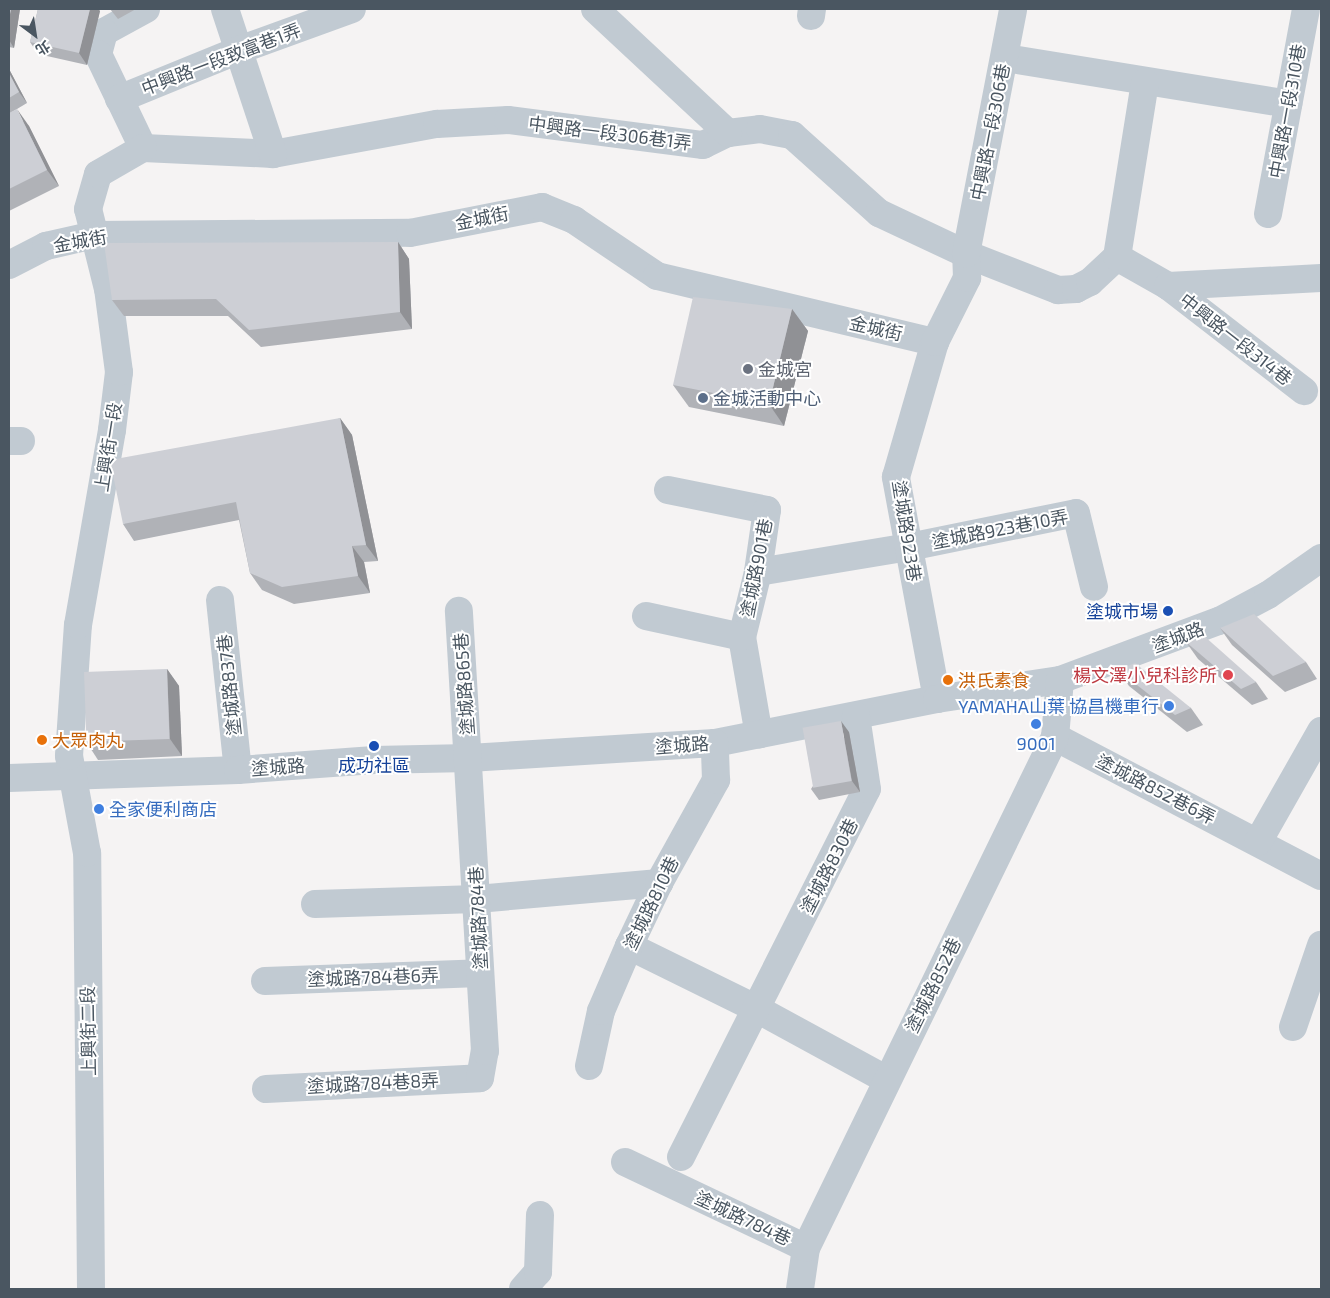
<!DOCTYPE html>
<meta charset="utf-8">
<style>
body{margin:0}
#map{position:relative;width:1330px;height:1298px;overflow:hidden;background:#f5f3f3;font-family:"Exo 2","Noto Sans TC",sans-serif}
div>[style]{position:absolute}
.minor>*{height:28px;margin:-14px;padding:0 14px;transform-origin:14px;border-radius:14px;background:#c1cad2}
.wall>*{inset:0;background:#b0b2b7}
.shaded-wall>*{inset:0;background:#909195}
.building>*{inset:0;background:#cdcfd5;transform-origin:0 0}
.dots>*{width:14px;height:14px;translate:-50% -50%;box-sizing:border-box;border:2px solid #fff;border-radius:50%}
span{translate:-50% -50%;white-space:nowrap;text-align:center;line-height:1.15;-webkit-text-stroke:4px #fff;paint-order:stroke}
.street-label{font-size:18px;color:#4a5661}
.worship-label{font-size:18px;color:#5b616d}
.left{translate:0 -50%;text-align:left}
.service-label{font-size:18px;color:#4e5e75}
.transit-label{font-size:18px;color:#164399}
.right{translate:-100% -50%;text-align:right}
.health-label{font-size:18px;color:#be3a42}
.food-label{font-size:18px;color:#c56008}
.shop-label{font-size:18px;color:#366cbe}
.frame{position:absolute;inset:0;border:10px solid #4a5661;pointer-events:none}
.north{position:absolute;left:10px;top:10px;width:50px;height:50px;-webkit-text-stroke:4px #fff;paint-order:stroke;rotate:149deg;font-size:14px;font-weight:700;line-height:20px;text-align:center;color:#4a5661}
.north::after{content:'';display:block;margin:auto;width:18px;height:22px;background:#4a5661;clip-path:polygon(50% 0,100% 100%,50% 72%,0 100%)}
</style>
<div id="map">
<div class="minor">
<div style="left:146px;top:9px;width:48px;rotate:151.3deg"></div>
<div style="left:104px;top:32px;width:23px;rotate:105deg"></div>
<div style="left:98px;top:54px;width:104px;rotate:64.4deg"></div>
<div style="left:143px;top:148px;width:130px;rotate:2.6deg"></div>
<div style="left:273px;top:154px;width:167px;rotate:-10.4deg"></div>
<div style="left:437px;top:124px;width:71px;rotate:-3.2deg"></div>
<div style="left:508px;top:120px;width:197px;rotate:7.3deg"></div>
<div style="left:703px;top:145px;width:28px;rotate:-26deg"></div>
<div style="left:728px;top:133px;width:32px;rotate:-7deg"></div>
<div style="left:760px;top:129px;width:33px;rotate:11deg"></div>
<div style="left:792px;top:135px;width:117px;rotate:41.9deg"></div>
<div style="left:879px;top:213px;width:96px;rotate:25.2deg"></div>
<div style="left:966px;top:254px;width:99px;rotate:21.4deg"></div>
<div style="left:1058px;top:290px;width:18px;rotate:-3deg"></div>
<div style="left:1076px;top:289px;width:16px;rotate:-27deg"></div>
<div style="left:1090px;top:282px;width:37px;rotate:-43deg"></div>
<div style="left:225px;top:9px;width:153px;rotate:71.7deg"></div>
<div style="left:595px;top:9px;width:182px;rotate:43deg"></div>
<div style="left:811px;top:16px;width:7px;rotate:-82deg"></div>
<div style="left:1005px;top:58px;width:287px;rotate:9.2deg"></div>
<div style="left:119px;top:99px;width:130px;rotate:-22.2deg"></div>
<div style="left:239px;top:50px;width:120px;rotate:-19.9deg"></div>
<div style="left:1268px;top:214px;width:208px;rotate:-79.5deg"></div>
<div style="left:1117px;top:257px;width:59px;rotate:29.6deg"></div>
<div style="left:1168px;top:286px;width:172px;rotate:37.7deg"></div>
<div style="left:1117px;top:257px;width:177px;rotate:-80.9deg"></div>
<div style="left:9px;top:265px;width:42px;rotate:-27.2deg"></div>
<div style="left:46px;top:246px;width:49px;rotate:-12.9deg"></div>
<div style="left:94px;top:235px;width:316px;rotate:-0.4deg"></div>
<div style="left:410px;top:233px;width:135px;rotate:-11.1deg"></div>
<div style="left:542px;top:207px;width:35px;rotate:22deg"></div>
<div style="left:574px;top:220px;width:100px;rotate:34deg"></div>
<div style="left:657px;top:276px;width:286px;rotate:13.4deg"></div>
<div style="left:1168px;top:286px;width:153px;rotate:-3deg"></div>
<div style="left:9px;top:441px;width:12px"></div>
<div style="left:668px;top:490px;width:101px;rotate:11.4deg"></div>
<div style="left:767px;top:510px;width:63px;rotate:98.3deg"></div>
<div style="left:758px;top:572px;width:67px;rotate:103.8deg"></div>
<div style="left:742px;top:637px;width:99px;rotate:80.2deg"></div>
<div style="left:758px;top:572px;width:153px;rotate:-9.4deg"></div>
<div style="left:909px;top:547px;width:170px;rotate:-11.5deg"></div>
<div style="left:1076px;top:513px;width:76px;rotate:76.3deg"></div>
<div style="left:220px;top:600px;width:171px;rotate:84deg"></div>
<div style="left:646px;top:616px;width:98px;rotate:12.3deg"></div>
<div style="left:937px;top:699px;width:226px;rotate:-100.5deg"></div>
<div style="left:896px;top:477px;width:141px;rotate:-73.9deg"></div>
<div style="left:935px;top:342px;width:72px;rotate:-63.4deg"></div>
<div style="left:967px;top:278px;width:24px;rotate:-92deg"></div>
<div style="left:966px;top:254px;width:249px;rotate:-79.1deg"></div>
<div style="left:1055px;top:737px;width:300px;rotate:27.6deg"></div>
<div style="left:9px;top:778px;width:229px;rotate:-2deg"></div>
<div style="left:238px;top:770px;width:136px;rotate:-4.2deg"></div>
<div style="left:374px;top:760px;width:95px;rotate:-1.2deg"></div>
<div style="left:469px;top:758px;width:246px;rotate:-3.5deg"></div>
<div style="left:715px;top:743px;width:226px;rotate:-11.2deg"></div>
<div style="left:937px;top:699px;width:124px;rotate:-8.8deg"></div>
<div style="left:1060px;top:680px;width:170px;rotate:-20.4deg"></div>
<div style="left:1219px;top:621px;width:55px;rotate:-28deg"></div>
<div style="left:1268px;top:595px;width:65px;rotate:-34.9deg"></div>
<div style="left:1258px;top:842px;width:128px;rotate:-60.4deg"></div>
<div style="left:315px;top:904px;width:162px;rotate:-1.8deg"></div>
<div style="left:477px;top:899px;width:183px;rotate:-5deg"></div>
<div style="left:629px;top:946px;width:143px;rotate:26.2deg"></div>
<div style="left:757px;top:1009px;width:148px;rotate:28.6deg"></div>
<div style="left:265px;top:981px;width:215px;rotate:-2.1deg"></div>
<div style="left:1293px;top:1027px;width:87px;rotate:-71.1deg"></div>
<div style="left:589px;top:1066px;width:56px;rotate:-77.7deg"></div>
<div style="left:601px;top:1011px;width:71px;rotate:-66.7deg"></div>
<div style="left:629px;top:946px;width:70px;rotate:-64.5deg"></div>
<div style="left:659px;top:883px;width:118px;rotate:-61deg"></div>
<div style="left:716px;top:780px;width:37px;rotate:-92deg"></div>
<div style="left:266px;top:1089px;width:214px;rotate:-2.9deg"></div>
<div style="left:480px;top:1078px;width:27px;rotate:-80deg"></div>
<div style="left:485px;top:1051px;width:441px;rotate:-93.4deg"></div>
<div style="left:681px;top:1157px;width:412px;rotate:-63.2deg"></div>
<div style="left:867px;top:789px;width:74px;rotate:-98.6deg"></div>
<div style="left:625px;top:1162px;width:200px;rotate:25.4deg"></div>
<div style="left:91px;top:1289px;width:436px;rotate:-90.5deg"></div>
<div style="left:87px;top:853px;width:99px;rotate:-100.5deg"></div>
<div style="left:69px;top:756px;width:131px;rotate:-86.1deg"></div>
<div style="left:78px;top:625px;width:198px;rotate:-80.1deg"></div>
<div style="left:112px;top:430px;width:58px;rotate:-83.1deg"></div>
<div style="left:119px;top:372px;width:84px;rotate:-97.5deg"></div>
<div style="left:108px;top:289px;width:82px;rotate:-104deg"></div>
<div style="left:88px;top:209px;width:36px;rotate:-74deg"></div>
<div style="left:98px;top:174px;width:52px;rotate:-30deg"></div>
<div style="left:523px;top:1289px;width:23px;rotate:-49deg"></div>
<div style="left:538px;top:1272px;width:57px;rotate:-88deg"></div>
<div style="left:800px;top:1289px;width:41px;rotate:-81.7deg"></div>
<div style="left:806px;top:1248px;width:568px;rotate:-64.02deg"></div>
<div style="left:1055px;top:737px;width:57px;rotate:-85deg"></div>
</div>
<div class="wall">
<div style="clip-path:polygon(9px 9px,20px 9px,14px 48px,9px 47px)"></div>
<div style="clip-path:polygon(38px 9px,98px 9px,100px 11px,87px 65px,38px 54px,30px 42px)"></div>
<div style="clip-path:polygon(110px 9px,136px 9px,118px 19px)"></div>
<div style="clip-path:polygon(9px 69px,27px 103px,12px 112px,29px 126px,59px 186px,9px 211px)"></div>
<div style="clip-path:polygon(398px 242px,409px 259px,412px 329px,261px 347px,228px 316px,124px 316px,112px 300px)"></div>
<div style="clip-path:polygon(792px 309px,808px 331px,784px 426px,689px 407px,673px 385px)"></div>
<div style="clip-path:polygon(340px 418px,352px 435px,378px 561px,364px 562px,370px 593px,294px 604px,262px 590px,250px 573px,239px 520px,134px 541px,123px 524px)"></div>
<div style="clip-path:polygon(1220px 628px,1306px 662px,1317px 679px,1285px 692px,1232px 645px)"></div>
<div style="clip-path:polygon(1186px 642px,1256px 682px,1268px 699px,1252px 705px,1198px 659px)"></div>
<div style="clip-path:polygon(167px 669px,179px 686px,182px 756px,98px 760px,87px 743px)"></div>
<div style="clip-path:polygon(1118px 670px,1191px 708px,1203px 725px,1187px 732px,1129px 686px)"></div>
<div style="clip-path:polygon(849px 732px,860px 792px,819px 800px,811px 789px)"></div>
</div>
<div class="shaded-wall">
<div style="clip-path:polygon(11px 9px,20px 9px,14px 48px,9px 40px,9px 19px)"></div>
<div style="clip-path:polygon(90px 9px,98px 9px,100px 11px,87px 65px,79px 53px)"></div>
<div style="clip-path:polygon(9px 69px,27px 103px,19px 92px,9px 73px)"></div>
<div style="clip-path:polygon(17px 109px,29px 126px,59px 186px,47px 170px)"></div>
<div style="clip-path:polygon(398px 242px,409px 259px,412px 329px,400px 312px)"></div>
<div style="clip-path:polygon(792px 309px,808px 331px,784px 426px,769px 404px)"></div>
<div style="clip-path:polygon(340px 418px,352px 435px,378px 561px,366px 545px)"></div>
<div style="clip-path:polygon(352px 546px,364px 562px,370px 593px,358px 576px)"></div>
<div style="clip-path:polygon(167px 669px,179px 686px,182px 756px,170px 739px)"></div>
<div style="clip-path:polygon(841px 721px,849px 732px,860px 792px,852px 781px)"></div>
</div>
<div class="building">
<div style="clip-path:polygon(9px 9px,11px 9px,9px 19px)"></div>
<div style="clip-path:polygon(38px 9px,90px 9px,79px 53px,30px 42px)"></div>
<div style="clip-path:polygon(9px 73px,19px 92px,9px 98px)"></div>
<div style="clip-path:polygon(17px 109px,47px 170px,9px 189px,9px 113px)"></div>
<div style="clip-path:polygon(398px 242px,400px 312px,249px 330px,216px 299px,112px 300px,104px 243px)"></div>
<div style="clip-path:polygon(693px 297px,792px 309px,769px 404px,673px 385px)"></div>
<div style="clip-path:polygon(340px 418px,366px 545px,352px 546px,358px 576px,282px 587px,250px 573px,236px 502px,123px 524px,110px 460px)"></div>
<div style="clip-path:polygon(1254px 614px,1306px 662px,1273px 676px,1220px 628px)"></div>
<div style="clip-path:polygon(1203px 635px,1256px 682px,1241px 689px,1186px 642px)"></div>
<div style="clip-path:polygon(1135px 663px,1191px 708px,1175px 715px,1118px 670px)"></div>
<div style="left:167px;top:669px;width:70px;height:83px;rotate:88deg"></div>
<div style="left:841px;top:721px;width:61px;height:39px;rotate:80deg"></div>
</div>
<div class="dots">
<div style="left:748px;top:369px;background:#6b7280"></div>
<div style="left:703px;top:398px;background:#5c6f8a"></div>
<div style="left:1168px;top:611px;background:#1a4fb4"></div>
<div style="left:1228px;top:675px;background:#e0444e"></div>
<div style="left:948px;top:680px;background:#e8710a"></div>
<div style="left:1169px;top:706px;background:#3f7fe0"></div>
<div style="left:1036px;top:724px;background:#3f7fe0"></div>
<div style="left:42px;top:740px;background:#e8710a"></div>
<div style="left:374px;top:746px;background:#1a4fb4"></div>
<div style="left:99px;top:809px;background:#3f7fe0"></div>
</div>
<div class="street-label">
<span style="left:221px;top:59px;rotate:-21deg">中興路一段致富巷1弄</span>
<span style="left:1287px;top:111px;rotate:-80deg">中興路一段310巷</span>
<span style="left:990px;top:132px;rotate:-79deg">中興路一段306巷</span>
<span style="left:610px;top:133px;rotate:7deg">中興路一段306巷1弄</span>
<span style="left:482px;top:218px;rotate:-11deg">金城街</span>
<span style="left:80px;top:241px;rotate:-10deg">金城街</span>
<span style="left:876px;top:328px;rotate:13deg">金城街</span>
<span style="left:1236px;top:339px;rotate:38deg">中興路一段314巷</span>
<span style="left:108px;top:447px;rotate:-81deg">上興街一段</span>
<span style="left:1000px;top:529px;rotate:-11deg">塗城路923巷10弄</span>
<span style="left:907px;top:531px;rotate:81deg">塗城路923巷</span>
<span style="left:756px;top:568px;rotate:-79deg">塗城路901巷</span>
<span style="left:1178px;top:637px;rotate:-21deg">塗城路</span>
<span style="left:464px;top:684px;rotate:-94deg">塗城路865巷</span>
<span style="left:229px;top:685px;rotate:-96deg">塗城路837巷</span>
<span style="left:682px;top:745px;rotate:-4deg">塗城路</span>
<span style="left:278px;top:767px;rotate:-4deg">塗城路</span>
<span style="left:1156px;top:789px;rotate:27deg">塗城路852巷6弄</span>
<span style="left:829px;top:866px;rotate:-63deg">塗城路830巷</span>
<span style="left:651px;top:903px;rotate:-64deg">塗城路810巷</span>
<span style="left:478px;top:918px;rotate:-93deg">塗城路784巷</span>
<span style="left:373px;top:977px;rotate:-2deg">塗城路784巷6弄</span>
<span style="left:933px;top:985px;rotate:-64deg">塗城路852巷</span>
<span style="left:88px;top:1031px;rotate:-91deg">上興街二段</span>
<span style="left:373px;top:1083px;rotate:-3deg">塗城路784巷8弄</span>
<span style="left:743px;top:1218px;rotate:25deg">塗城路784巷</span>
</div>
<div class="worship-label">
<span class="left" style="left:758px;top:369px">金城宮</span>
</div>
<div class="service-label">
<span class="left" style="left:713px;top:398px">金城活動中心</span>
</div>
<div class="transit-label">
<span class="right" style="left:1158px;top:611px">塗城市場</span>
<span style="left:374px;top:765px">成功社區</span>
</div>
<div class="health-label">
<span class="right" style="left:1217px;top:675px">楊文澤小兒科診所</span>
</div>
<div class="food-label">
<span class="left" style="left:958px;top:680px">洪氏素食</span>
<span class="left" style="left:52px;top:740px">大眾肉丸</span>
</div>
<div class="shop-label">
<span class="right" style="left:1159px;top:706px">YAMAHA山葉 協昌機車行</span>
<span style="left:1036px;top:743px">9001</span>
<span class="left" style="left:109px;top:809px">全家便利商店</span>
</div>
<div class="frame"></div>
<div class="north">北</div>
</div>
